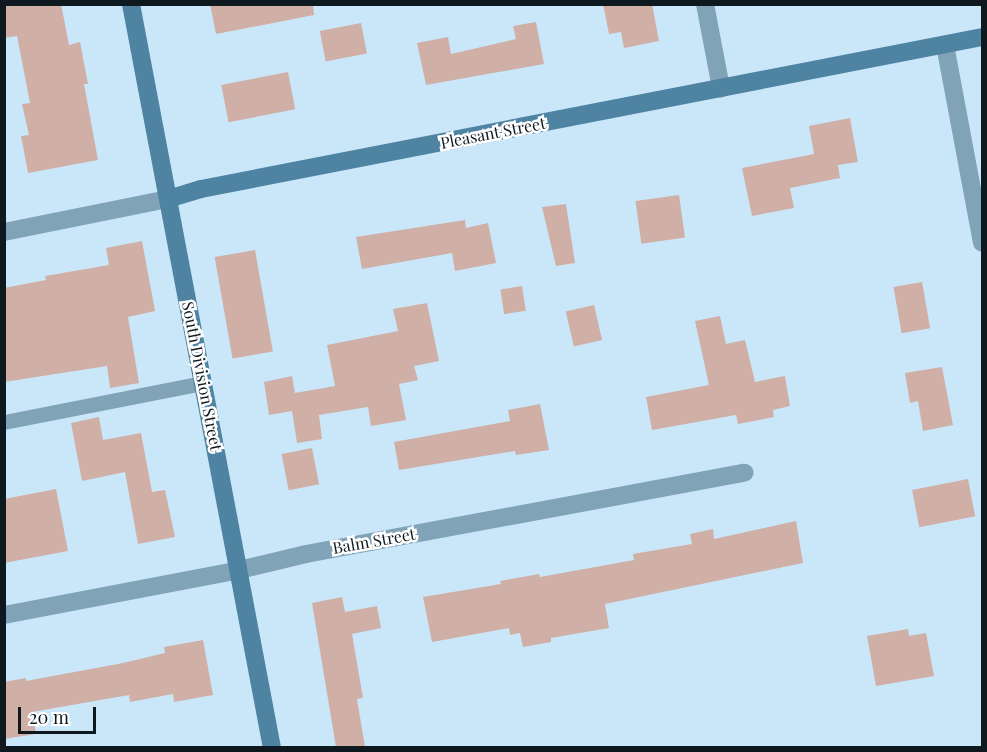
<!DOCTYPE html>
<style>
body{margin:0}
#map{position:relative;width:987px;height:752px;overflow:hidden;background:#cae7fa;font-family:"Playfair Display",serif}
div>[style]{position:absolute}
.building>*{inset:0;background:#d0afa6;transform-origin:0 0}
.lane>*{height:15px;margin:-7.5px;padding:0 7.5px;transform-origin:7.5px;border-radius:7.5px;background:#81a3b8}
.street>*{height:18px;margin:-9px;padding:0 9px;transform-origin:9px;border-radius:9px;background:#81a3b8}
.secondary>*{height:18px;margin:-9px;padding:0 9px;transform-origin:9px;border-radius:9px;background:#4f83a2}
span{translate:-50% -50%;white-space:nowrap;text-align:center;line-height:1.15;-webkit-text-stroke:5px #fff;paint-order:stroke}
.street-label{font-size:16px;color:#0e191f}
.frame{position:absolute;inset:0;border:6px solid #0e191f;pointer-events:none}
.scale{position:absolute;left:18px;top:707px;width:78px;height:27px;box-sizing:border-box;border:3px solid #0e191f;border-top:0;padding-left:8px;font-size:18px;line-height:21px;white-space:nowrap;color:#0e191f;-webkit-text-stroke:4px #fff;paint-order:stroke}
</style>
<div id="map">
<div class="building">
<div style="clip-path:polygon(4px 4px,61px 4px,69px 45px,80px 42px,88px 84px,84px 84px,98px 160px,28px 173px,21px 136px,29px 135px,22px 104px,30px 103px,17px 36px,4px 38px)"></div>
<div style="clip-path:polygon(210px 4px,313px 4px,314px 15px,216px 34px)"></div>
<div style="clip-path:polygon(603px 4px,652px 4px,659px 41px,624px 48px,621px 32px,609px 34px)"></div>
<div style="clip-path:polygon(536px 22px,544px 64px,426px 85px,417px 43px,448px 37px,451px 54px,516px 39px,513px 26px)"></div>
<div style="left:361px;top:23px;width:31px;height:42px;rotate:79deg"></div>
<div style="left:288px;top:72px;width:38px;height:68px;rotate:79deg"></div>
<div style="clip-path:polygon(850px 118px,858px 162px,838px 165px,840px 178px,790px 188px,794px 208px,752px 216px,742px 168px,814px 154px,809px 126px)"></div>
<div style="left:679px;top:195px;width:43px;height:44px;rotate:82deg"></div>
<div style="clip-path:polygon(566px 204px,575px 263px,556px 266px,542px 207px)"></div>
<div style="clip-path:polygon(465px 220px,466px 228px,488px 223px,496px 263px,455px 271px,452px 253px,362px 269px,356px 237px)"></div>
<div style="clip-path:polygon(142px 241px,155px 311px,128px 317px,139px 383px,110px 388px,107px 366px,4px 382px,4px 288px,46px 280px,45px 276px,109px 265px,106px 248px)"></div>
<div style="left:255px;top:250px;width:103px;height:41px;rotate:80deg"></div>
<div style="left:922px;top:282px;width:47px;height:29px;rotate:80deg"></div>
<div style="left:522px;top:286px;width:25px;height:22px;rotate:81deg"></div>
<div style="clip-path:polygon(427px 303px,439px 361px,414px 366px,418px 380px,399px 384px,406px 420px,371px 426px,368px 407px,319px 415px,322px 439px,297px 443px,292px 411px,269px 415px,264px 382px,292px 376px,295px 393px,335px 386px,327px 345px,398px 331px,393px 309px)"></div>
<div style="left:594px;top:305px;width:36px;height:29px;rotate:77deg"></div>
<div style="clip-path:polygon(720px 316px,726px 344px,745px 340px,755px 382px,785px 376px,790px 406px,773px 410px,774px 417px,738px 424px,736px 415px,652px 430px,646px 397px,709px 385px,695px 321px)"></div>
<div style="clip-path:polygon(942px 367px,953px 425px,923px 431px,918px 401px,910px 403px,905px 373px)"></div>
<div style="clip-path:polygon(540px 404px,549px 450px,516px 455px,515px 451px,399px 470px,394px 442px,510px 421px,508px 410px)"></div>
<div style="clip-path:polygon(99px 417px,103px 440px,141px 433px,152px 492px,165px 490px,175px 537px,138px 544px,125px 472px,82px 481px,71px 423px)"></div>
<div style="left:312px;top:448px;width:37px;height:31px;rotate:79deg"></div>
<div style="left:968px;top:479px;width:38px;height:57px;rotate:79deg"></div>
<div style="clip-path:polygon(56px 489px,68px 551px,4px 563px,4px 499px)"></div>
<div style="clip-path:polygon(796px 521px,803px 563px,605px 604px,609px 628px,551px 638px,551px 642px,523px 647px,520px 633px,510px 635px,509px 628px,432px 642px,423px 597px,501px 584px,500px 581px,539px 574px,540px 577px,634px 560px,633px 554px,692px 544px,690px 534px,713px 529px,714px 539px)"></div>
<div style="clip-path:polygon(342px 597px,345px 612px,377px 606px,381px 628px,352px 634px,363px 698px,357px 699px,365px 747px,336px 747px,312px 603px)"></div>
<div style="clip-path:polygon(908px 629px,909px 636px,926px 633px,934px 676px,876px 686px,867px 636px)"></div>
<div style="clip-path:polygon(203px 640px,213px 695px,174px 702px,173px 694px,130px 702px,129px 695px,32px 712px,36px 734px,4px 739px,4px 682px,26px 678px,26px 681px,123px 663px,165px 653px,164px 647px)"></div>
</div>
<div class="lane">
<div style="left:4px;top:422px;width:203px;rotate:-11.1deg"></div>
</div>
<div class="street">
<div style="left:705px;top:4px;width:86px;rotate:79.2deg"></div>
<div style="left:945px;top:45px;width:201px;rotate:79.4deg"></div>
<div style="left:4px;top:232px;width:167px;rotate:-11.4deg"></div>
<div style="left:4px;top:615px;width:239px;rotate:-10.8deg"></div>
<div style="left:239px;top:570px;width:69px;rotate:-13.4deg"></div>
<div style="left:306px;top:554px;width:446px;rotate:-10.5deg"></div>
</div>
<div class="secondary">
<div style="left:131px;top:4px;width:757px;rotate:79.27deg"></div>
<div style="left:168px;top:199px;width:34px;rotate:-17deg"></div>
<div style="left:201px;top:189px;width:796px;rotate:-11.01deg"></div>
</div>
<div class="street-label">
<span style="left:493px;top:133px;rotate:-11deg">Pleasant Street</span>
<span style="left:202px;top:376px;rotate:79deg">South Division Street</span>
<span style="left:374px;top:541px;rotate:-10deg">Balm Street</span>
</div>
<div class="frame"></div>
<div class="scale">20 m</div>
</div>
